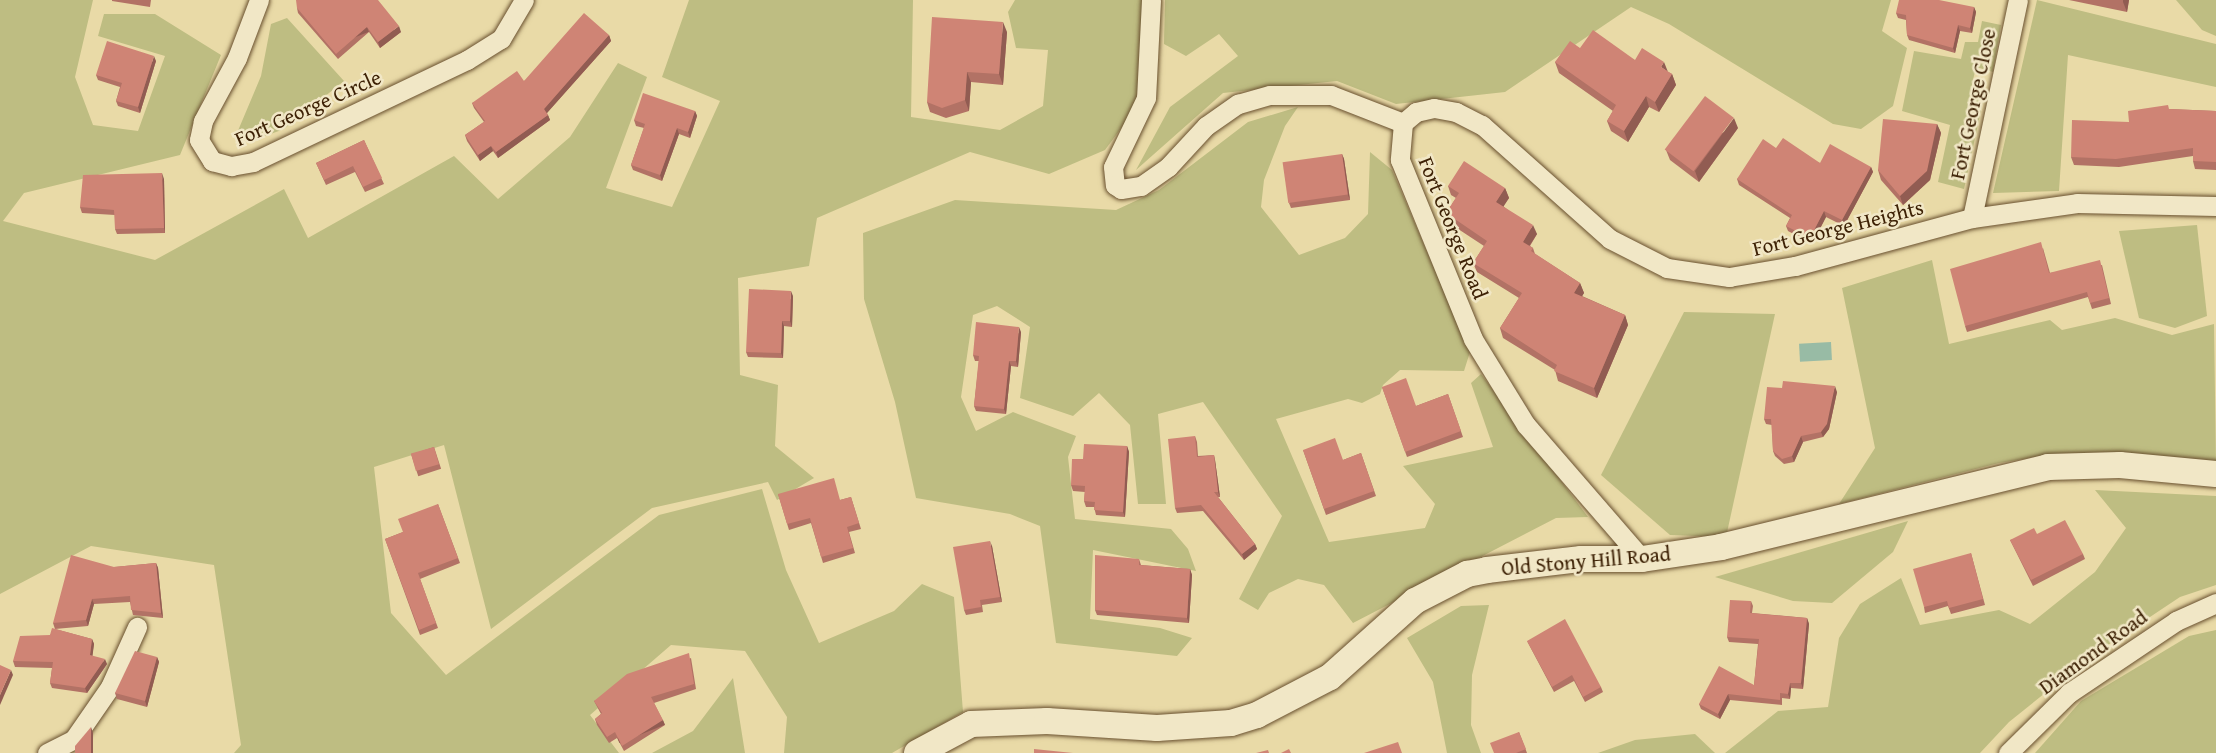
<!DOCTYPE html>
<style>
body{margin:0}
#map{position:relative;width:2216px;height:753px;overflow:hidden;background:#e9daa7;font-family:"Gentium Book Plus",serif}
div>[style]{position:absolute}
.green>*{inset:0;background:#bebd82}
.water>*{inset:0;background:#98bba5;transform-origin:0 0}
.roads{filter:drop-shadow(0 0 2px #684f2e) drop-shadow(0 0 2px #684f2e)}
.street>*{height:19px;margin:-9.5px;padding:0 9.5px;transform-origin:9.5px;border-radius:9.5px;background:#f1e7c6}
.secondary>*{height:26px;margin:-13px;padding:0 13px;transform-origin:13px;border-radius:13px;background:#f1e7c6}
.wall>*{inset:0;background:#b27265;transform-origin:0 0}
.shaded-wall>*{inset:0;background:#915c52;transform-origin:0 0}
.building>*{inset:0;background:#cf8475;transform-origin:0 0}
span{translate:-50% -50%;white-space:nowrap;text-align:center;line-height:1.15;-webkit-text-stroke:5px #f1e7c6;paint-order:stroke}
.street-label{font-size:21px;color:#3d2105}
</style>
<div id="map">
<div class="green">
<div style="clip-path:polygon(0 0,93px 0,75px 77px,93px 125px,138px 131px,165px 56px,98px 36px,104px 14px,155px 14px,221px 55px,180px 155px,24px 193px,3px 221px,155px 260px,284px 189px,308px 238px,454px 156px,498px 199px,570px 137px,618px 63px,647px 77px,606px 188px,672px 207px,720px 101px,662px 77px,689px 0,913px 0,911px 117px,1000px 130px,1043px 106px,1048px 50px,1016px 48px,1008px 12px,1015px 0,1142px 0,1143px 70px,1133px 112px,1105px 150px,1049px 174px,970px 152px,817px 218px,809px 266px,738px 278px,740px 375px,778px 385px,775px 446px,814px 478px,777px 500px,768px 482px,652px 508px,491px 629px,444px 445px,374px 467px,391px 613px,446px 675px,659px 515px,762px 489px,786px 570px,819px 643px,894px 611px,922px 584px,954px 597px,963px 712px,892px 753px,784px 753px,787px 717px,745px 651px,671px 645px,590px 715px,619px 753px,234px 753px,241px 745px,214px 565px,91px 546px,0 594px)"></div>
<div style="clip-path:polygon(1165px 0,1891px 0,1882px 31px,1907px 48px,1893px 106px,1861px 129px,1833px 124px,1669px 24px,1631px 7px,1505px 92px,1396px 104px,1337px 81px,1223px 93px,1136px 170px,1170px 107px,1238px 56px,1219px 34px,1186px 56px,1164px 44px)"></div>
<div style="clip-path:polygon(2037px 0,2216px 44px,2216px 87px,2068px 55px,2059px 191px,1993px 193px)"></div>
<div style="clip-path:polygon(2176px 0,2216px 0,2216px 36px,2202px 30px)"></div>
<div style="clip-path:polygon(287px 18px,344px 81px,284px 129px,252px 141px,237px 133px,261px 76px,271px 24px)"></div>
<div style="clip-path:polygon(1982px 21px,2001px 25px,1993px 72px,1976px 67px,1971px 89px,1985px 92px,1964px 189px,1938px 182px,1950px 125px,1902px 111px,1914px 51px,1961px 59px,1965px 42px,1978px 42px)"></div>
<div style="clip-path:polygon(1298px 107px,1285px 126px,1264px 180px,1261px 207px,1299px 255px,1345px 238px,1368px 214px,1370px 152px,1392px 170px,1470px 352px,1464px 371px,1400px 370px,1383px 385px,1380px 394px,1362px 403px,1348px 399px,1276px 419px,1329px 542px,1425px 528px,1435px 504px,1403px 466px,1493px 447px,1471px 383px,1481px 374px,1588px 517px,1556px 518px,1353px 623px,1324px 585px,1298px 579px,1269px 593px,1258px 610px,1239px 599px,1282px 516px,1203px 402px,1158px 414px,1166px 504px,1138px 504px,1130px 425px,1099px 393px,1073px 416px,1020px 398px,1030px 327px,997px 306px,973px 315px,961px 397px,976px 431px,1013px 412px,1076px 436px,1068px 457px,1075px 519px,1171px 529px,1188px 549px,1196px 571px,1093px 550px,1090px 619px,1160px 628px,1192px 638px,1177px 656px,1056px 643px,1040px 526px,1010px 514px,916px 498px,895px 402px,864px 299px,863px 233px,955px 200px,1116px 210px,1159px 190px,1248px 122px)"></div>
<div style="clip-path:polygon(2197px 225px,2207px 316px,2175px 328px,2139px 318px,2119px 231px)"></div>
<div style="clip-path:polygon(1932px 260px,1949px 344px,2050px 320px,2062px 330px,2115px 318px,2172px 335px,2214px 324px,2216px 464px,2165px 456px,2047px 455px,1999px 463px,1839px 504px,1875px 448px,1842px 288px)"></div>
<div style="clip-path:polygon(1684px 312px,1775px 314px,1726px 537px,1670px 535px,1601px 475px)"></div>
<div style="clip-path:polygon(2095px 490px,2216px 496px,2216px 585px,2180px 597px,2090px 657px,2009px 722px,1980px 753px,1725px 753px,1778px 711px,1828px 707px,1839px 638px,1860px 604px,1901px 578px,1920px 625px,1999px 610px,2030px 624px,2095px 572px,2126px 528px)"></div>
<div style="clip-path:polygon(1908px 521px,1893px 552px,1832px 603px,1793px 601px,1715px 577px)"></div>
<div style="clip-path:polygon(1489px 605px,1472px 675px,1471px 725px,1481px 753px,1447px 753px,1433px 682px,1407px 638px,1461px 606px)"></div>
<div style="clip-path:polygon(2216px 630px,2216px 753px,2035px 753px,2081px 701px,2189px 636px)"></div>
<div style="clip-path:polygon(733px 678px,745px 753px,652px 753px,693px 731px)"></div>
<div style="clip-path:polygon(1695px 734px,1715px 753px,1598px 753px,1635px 740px)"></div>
</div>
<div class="water">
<div style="left:1831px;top:342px;width:18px;height:32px;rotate:87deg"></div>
</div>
<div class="roads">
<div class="street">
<div style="left:259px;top:0;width:62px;rotate:110.8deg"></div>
<div style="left:237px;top:58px;width:72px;rotate:118.4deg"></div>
<div style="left:203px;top:121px;width:19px;rotate:102deg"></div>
<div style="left:199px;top:140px;width:25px;rotate:58deg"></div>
<div style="left:212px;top:161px;width:20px;rotate:15deg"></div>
<div style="left:231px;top:166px;width:22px;rotate:-10deg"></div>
<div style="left:253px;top:162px;width:237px;rotate:-25.5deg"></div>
<div style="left:467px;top:60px;width:40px;rotate:-32deg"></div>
<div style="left:501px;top:39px;width:45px;rotate:-59.5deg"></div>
<div style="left:1151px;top:0;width:98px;rotate:92.9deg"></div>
<div style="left:1146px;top:98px;width:76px;rotate:115.6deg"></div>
<div style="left:1113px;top:167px;width:18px;rotate:84deg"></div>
<div style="left:1115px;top:185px;width:7px;rotate:34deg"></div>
<div style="left:1121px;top:189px;width:20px;rotate:-9deg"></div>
<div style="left:1141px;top:186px;width:33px;rotate:-35deg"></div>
<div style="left:1168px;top:167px;width:56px;rotate:-47.2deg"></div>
<div style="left:1206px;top:126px;width:39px;rotate:-35deg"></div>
<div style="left:1238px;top:104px;width:33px;rotate:-16deg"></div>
<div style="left:1270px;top:95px;width:61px"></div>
<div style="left:1331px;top:95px;width:77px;rotate:21.3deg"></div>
<div style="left:1403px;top:123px;width:37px;rotate:95deg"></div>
<div style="left:1400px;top:160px;width:193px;rotate:67.8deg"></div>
<div style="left:1473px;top:339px;width:101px;rotate:58.4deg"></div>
<div style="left:1526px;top:425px;width:177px;rotate:49.1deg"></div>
<div style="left:1403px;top:123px;width:17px;rotate:-40deg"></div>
<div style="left:1416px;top:112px;width:18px;rotate:-13deg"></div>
<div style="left:1434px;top:108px;width:22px;rotate:10deg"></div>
<div style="left:1456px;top:112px;width:29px;rotate:27deg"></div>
<div style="left:1482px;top:125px;width:171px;rotate:41.7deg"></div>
<div style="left:1610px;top:239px;width:64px;rotate:27deg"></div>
<div style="left:1667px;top:268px;width:63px;rotate:8.3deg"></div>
<div style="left:1729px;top:277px;width:67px;rotate:-9.5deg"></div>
<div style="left:1795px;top:266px;width:183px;rotate:-15.2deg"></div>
<div style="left:1972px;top:218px;width:106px;rotate:-8.1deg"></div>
<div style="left:2077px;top:203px;width:139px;rotate:1.2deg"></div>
<div style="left:1972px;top:218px;width:223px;rotate:-78.1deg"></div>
<div style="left:47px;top:753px;width:30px;rotate:-27deg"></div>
<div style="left:74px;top:739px;width:63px;rotate:-55.3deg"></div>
<div style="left:110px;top:687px;width:66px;rotate:-65.8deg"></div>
<div style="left:2008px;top:753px;width:86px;rotate:-44.5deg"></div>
<div style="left:2069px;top:693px;width:129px;rotate:-33.9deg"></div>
<div style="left:2176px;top:621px;width:44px;rotate:-24.2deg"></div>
</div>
<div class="secondary">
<div style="left:917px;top:753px;width:61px;rotate:-28.2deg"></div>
<div style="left:971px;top:724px;width:76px;rotate:-2.3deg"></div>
<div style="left:1047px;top:721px;width:110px;rotate:3.6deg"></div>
<div style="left:1157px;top:728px;width:74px;rotate:-3.9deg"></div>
<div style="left:1231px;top:723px;width:27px;rotate:-17deg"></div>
<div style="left:1257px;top:715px;width:82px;rotate:-27.5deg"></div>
<div style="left:1330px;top:677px;width:114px;rotate:-41.8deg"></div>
<div style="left:1415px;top:601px;width:59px;rotate:-27.4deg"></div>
<div style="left:1467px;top:574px;width:20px;rotate:-11deg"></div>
<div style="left:1487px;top:570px;width:95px;rotate:-6.7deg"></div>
<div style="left:1581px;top:559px;width:61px"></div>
<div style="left:1642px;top:559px;width:80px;rotate:-8.6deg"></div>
<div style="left:1721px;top:547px;width:337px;rotate:-13.7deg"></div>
<div style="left:2048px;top:467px;width:72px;rotate:-1.6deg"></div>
<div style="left:2120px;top:465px;width:96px;rotate:5.4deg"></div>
</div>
</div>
<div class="wall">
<div style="clip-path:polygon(112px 0,151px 0,150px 7px,112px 1px)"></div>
<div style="clip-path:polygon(2069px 0,2129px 0,2127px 12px)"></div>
<div style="clip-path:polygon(1974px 7px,1976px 12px,1972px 33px,1960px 31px,1955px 53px,1909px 40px,1907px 35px,1906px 20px,1898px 18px,1896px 13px)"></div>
<div style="clip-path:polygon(297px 8px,401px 32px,380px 48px,369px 32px,338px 59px,298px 13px)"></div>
<div style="clip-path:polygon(1007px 32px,1003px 85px,971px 82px,969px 111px,946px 118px,930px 112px,927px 102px)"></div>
<div style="clip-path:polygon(609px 35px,611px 41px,547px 113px,550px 120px,498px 158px,493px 151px,480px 161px,467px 141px,465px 135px,484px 122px,474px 108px,472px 103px,524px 81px)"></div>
<div style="clip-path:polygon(1580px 48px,1635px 60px,1668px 72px,1672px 74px,1676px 85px,1659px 112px,1649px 107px,1628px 142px,1611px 131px,1607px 121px,1613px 111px,1559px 73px,1555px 62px)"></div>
<div style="clip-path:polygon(156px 61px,140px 113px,118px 106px,116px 101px,120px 87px,98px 80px,96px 75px)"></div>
<div style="clip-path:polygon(2170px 109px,2216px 111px,2216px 170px,2195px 169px,2193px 161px,2193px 156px,2119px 167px,2074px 165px,2071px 157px,2129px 122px)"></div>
<div style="clip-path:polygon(695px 111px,697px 116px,690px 138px,679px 134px,662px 181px,633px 170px,631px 165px,644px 128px,636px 126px,634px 120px)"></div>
<div style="clip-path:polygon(1937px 124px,1941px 133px,1930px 180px,1903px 205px,1881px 180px,1878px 170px)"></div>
<div style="clip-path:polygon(1738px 128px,1699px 182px,1670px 160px,1666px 150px)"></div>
<div style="clip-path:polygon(364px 140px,384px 184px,365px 192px,355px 172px,326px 185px,316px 163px)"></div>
<div style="clip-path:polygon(1776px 148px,1820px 163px,1871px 167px,1873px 172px,1844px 226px,1826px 217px,1812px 244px,1788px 231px,1786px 226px,1790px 218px,1739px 185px,1737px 179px)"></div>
<div style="clip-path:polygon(1342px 154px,1344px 159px,1350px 200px,1291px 208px,1289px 203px)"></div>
<div style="clip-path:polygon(164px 179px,165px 233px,117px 234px,115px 229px,115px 215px,82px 213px,80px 207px)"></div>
<div style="clip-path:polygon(1448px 186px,1505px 188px,1509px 198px,1503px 206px,1537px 234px,1530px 246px,1533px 248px,1535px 254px,1580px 283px,1584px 293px,1582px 296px,1625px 315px,1628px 325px,1597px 398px,1558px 381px,1555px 370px,1503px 338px,1500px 328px,1519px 298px,1477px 272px,1473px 263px,1484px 246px,1449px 223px,1446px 213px,1456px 198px,1451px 195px)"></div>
<div style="clip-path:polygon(2043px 248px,2050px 273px,2102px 265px,2111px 304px,2092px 309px,2088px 297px,1967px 332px,1965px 326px)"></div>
<div style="clip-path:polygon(793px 296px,792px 327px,784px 326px,783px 358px,748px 357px,746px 352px)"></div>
<div style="clip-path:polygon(1021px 332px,1018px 367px,1011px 366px,1006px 414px,976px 411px,974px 406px,979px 361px,975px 361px,973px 355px)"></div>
<div style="clip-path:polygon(1382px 387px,1416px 406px,1448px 394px,1463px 437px,1407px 457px)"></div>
<div style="clip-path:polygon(1837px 392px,1829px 429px,1823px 437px,1803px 442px,1794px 462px,1784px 464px,1775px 456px,1773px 451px,1772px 425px,1766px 424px,1764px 419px)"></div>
<div style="clip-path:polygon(1195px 436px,1197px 442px,1198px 456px,1214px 455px,1215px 460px,1220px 497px,1218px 497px,1255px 544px,1257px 549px,1244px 560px,1203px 511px,1177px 513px,1175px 508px)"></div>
<div style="clip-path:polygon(1127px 446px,1129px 452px,1125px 517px,1096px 515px,1094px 507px,1086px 507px,1084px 501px,1085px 492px,1073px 491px,1071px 485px,1083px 459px)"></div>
<div style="left:434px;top:447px;width:23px;height:24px;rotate:72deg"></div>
<div style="clip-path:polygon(1303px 450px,1343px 460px,1361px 453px,1376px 496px,1326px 515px)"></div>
<div style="clip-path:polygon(778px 494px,840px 500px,851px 497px,861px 529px,849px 532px,855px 553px,823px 563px,811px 523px,789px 530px)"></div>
<div style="clip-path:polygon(438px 504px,460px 563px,420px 579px,438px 628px,420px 635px,385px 539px,403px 532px)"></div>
<div style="clip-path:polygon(2037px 534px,2083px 554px,2085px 559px,2033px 586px,2010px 540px)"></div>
<div style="clip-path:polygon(992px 546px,1002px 602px,982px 605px,983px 612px,966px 615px,964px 610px)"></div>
<div style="clip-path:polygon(1971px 553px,1985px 605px,1951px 614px,1948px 606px,1925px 613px,1924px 607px)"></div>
<div style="clip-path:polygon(1139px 559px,1141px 565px,1190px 569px,1192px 575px,1189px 623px,1097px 615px,1095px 610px)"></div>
<div style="clip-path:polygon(156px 563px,158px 568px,163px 618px,133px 615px,130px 602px,94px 604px,88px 626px,55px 629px,92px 639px,94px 644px,92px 656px,107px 664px,87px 693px,52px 688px,50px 683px,52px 668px,15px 667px,13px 661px,50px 635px,55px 629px,53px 623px,114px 567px)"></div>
<div style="clip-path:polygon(1751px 601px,1753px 606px,1752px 613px,1807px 618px,1809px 624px,1803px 689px,1791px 688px,1790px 699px,1782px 698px,1782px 705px,1730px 700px,1720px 719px,1701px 709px,1699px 704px,1754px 685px,1758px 644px,1729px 642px,1727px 637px)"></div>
<div style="clip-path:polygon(1527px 641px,1601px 687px,1603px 692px,1585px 702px,1574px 681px,1554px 692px)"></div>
<div style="clip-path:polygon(157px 657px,159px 662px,147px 707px,117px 699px,115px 693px)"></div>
<div style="clip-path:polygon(691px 658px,696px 689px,654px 703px,665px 725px,624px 751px,617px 738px,609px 743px,597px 725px,595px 719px,601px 714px,594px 701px)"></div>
<div style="clip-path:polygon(1519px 732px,1527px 753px,1494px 753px)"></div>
</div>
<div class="shaded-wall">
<div style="clip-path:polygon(2123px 0,2129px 0,2127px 12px,2123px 2px)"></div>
<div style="clip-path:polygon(1974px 7px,1976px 12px,1972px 33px,1970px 28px)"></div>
<div style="clip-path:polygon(1003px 22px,1007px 32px,1003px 85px,999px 74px)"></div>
<div style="clip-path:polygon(1958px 25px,1960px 31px,1955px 53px,1953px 48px)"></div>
<div style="clip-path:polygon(399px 26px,401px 32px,380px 48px,378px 42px)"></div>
<div style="left:367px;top:27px;width:5px;height:41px;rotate:68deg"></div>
<div style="clip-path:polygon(609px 35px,611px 41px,546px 114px,544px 109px)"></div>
<div style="clip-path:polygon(154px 56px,156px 61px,140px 113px,138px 107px)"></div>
<div style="clip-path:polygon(1664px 62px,1668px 72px,1661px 67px)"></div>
<div style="clip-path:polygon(967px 72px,971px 82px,969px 111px,965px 100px)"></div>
<div style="clip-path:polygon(1672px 74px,1676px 85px,1659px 112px,1655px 102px)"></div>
<div style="clip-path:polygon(1646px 96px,1649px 107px,1628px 142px,1624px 131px)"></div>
<div style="clip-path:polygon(695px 111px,697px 116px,690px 138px,688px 132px)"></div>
<div style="clip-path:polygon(548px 115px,550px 120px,498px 158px,496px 152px)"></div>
<div style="clip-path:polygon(1734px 118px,1738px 128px,1699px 182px,1695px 171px)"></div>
<div style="clip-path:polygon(1937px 124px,1941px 133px,1930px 180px,1903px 205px,1900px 196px)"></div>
<div style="clip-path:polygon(677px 128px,679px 134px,662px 181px,660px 175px)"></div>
<div style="clip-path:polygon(491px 146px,493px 151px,480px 161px,478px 155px)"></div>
<div style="clip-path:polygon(1342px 154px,1344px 159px,1350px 200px,1348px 195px)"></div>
<div style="clip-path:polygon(1871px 167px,1873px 172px,1844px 226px,1842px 220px)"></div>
<div style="clip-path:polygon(162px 173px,164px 179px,165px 233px,164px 228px)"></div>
<div style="clip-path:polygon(1505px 188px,1509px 198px,1500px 212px,1496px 202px)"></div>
<div style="clip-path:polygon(1824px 211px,1826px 217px,1812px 244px,1810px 238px)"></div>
<div style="clip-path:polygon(1533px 225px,1537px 234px,1526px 251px,1523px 242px)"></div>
<div style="clip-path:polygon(1580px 283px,1584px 293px,1578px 303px,1574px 293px)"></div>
<div style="clip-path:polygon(791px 291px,793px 296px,792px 327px,790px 321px)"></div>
<div style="clip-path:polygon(1625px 315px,1628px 325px,1597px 398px,1594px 388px)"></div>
<div style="clip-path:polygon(782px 321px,784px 326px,783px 358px,781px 353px)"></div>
<div style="clip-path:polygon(1019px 327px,1021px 332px,1018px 367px,1016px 361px)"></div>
<div style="clip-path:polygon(1009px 361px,1011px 366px,1006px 414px,1004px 409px)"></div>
<div style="clip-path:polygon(1835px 386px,1837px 392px,1829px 429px,1823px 437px,1821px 432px)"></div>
<div style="clip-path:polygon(1801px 436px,1803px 442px,1794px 462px,1792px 456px)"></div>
<div style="clip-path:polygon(1127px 446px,1129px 452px,1125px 517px,1123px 512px)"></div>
<div style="clip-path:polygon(1214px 455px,1215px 460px,1220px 497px,1218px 492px)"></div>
<div style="clip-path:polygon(990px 541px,992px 546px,1002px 602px,1000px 597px)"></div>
<div style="clip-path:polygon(1255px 544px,1257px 549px,1244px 560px,1242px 554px)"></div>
<div style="clip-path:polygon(156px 563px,158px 568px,163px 618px,161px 613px)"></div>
<div style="clip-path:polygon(1190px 569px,1192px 575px,1189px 623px,1187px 618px)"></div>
<div style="clip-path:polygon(92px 599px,94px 604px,88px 626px,86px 620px)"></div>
<div style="clip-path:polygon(1807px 618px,1809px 624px,1803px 689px,1801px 683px)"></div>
<div style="clip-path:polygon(92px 639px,94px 644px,92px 660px,90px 655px)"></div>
<div style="clip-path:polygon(157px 657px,159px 662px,147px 707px,145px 701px)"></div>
<div style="clip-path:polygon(105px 659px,107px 664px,87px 693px,85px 688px)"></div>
<div style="clip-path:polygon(11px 670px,13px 675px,0 705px,0 695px)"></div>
<div style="clip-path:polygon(1790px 683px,1791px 688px,1790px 699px,1788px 694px)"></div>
<div style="clip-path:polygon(1728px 694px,1730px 700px,1720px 719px,1718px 714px)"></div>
<div style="left:663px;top:720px;width:5px;height:49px;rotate:68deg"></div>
<div style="clip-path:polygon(91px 727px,93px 733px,93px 753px,91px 753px)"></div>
</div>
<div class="building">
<div style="clip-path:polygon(296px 0,378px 0,399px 26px,378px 42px,367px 27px,336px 54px,297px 8px)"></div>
<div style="clip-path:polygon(1899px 0,1939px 0,1974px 7px,1970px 28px,1958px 25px,1953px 48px,1907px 35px,1906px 15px,1896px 13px)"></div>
<div style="clip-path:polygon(584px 13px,609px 35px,544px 109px,548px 115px,496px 152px,491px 146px,478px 155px,465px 135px,485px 121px,472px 103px,517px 71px,524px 81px)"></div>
<div style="clip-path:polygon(932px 17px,1003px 22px,999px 74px,967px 72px,965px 100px,942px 108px,927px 102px)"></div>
<div style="clip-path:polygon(1593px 30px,1635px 60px,1642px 48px,1664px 62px,1661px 67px,1672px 74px,1655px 102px,1646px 96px,1624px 131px,1607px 121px,1616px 105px,1555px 62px,1570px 41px,1580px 48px)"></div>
<div style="clip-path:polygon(107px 41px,154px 56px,138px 107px,116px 101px,122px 83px,96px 75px)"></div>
<div style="clip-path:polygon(643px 93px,695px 111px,688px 132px,677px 128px,660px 175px,631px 165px,645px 124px,634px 120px)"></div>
<div style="left:1705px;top:96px;width:36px;height:67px;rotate:37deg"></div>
<div style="clip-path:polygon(2168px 105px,2169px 109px,2216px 111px,2216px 162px,2193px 161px,2193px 148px,2116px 159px,2071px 157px,2072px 120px,2129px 122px,2128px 111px)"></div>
<div style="clip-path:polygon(1883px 119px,1937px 124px,1927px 171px,1900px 196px,1878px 170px)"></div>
<div style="clip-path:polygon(1783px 138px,1820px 163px,1830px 144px,1871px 167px,1842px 220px,1824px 211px,1810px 238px,1786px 226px,1792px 215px,1737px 179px,1763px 139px,1776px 148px)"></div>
<div style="clip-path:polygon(364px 140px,382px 178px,363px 187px,353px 166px,324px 180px,316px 163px)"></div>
<div style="left:1342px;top:154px;width:41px;height:60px;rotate:82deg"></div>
<div style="clip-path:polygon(1464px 161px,1505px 188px,1496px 202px,1533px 225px,1523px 242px,1533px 248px,1531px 251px,1580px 283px,1574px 293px,1625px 315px,1594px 388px,1554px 371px,1557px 365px,1500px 328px,1522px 293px,1473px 263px,1487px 241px,1446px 213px,1459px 193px,1448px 186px)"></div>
<div style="clip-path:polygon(162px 173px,164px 228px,115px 229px,114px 210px,80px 207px,83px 175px)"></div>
<div style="clip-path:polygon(2041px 242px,2049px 273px,2100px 260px,2109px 298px,2090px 303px,2087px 292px,1965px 326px,1950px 269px)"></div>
<div style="clip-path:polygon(749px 289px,791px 291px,790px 321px,782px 321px,781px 353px,746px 352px)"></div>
<div style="clip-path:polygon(976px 322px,1019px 327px,1016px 361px,1009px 361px,1004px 409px,974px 406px,979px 356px,973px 355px)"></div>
<div style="clip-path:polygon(1406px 378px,1416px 406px,1448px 394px,1461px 431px,1405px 452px,1382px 387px)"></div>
<div style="clip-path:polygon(1783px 381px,1835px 386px,1827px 424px,1821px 432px,1801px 436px,1792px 456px,1782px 459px,1773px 451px,1771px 419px,1764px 419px,1767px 387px,1782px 388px)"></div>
<div style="clip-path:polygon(1195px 436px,1197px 457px,1214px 455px,1218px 492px,1214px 492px,1255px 544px,1242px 554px,1201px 505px,1175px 508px,1168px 439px)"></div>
<div style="clip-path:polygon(1335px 438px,1343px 460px,1361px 453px,1374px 491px,1324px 509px,1303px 450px)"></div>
<div style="clip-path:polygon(1084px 444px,1127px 446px,1123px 512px,1094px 510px,1095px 502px,1084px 501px,1085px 486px,1071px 485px,1072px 459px,1083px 459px)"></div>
<div style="left:434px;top:447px;width:18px;height:24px;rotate:74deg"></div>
<div style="clip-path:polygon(834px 478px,840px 500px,851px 497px,859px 523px,847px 527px,853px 548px,821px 557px,810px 518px,787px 524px,778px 494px)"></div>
<div style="clip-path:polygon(438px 504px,458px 558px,418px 573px,436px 623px,419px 630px,385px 539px,403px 532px,398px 519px)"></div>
<div style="clip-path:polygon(2065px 520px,2083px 554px,2031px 580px,2010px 540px,2034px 528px,2037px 534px)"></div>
<div style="clip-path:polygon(990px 541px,1000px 597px,980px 600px,981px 607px,964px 610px,953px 547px)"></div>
<div style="clip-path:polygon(1971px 553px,1983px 599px,1949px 608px,1947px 601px,1924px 607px,1913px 569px)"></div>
<div style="clip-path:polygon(71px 555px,114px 567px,156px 563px,161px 613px,131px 610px,130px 596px,92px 599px,86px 620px,53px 623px)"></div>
<div style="clip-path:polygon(1095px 555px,1139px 559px,1139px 565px,1190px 569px,1187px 618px,1095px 610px)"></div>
<div style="clip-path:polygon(1730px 600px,1751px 601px,1750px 613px,1807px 618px,1801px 683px,1790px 683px,1788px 694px,1780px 693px,1780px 700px,1728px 694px,1718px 714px,1699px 704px,1719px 666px,1754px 685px,1759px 639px,1727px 637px)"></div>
<div style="clip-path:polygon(1565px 619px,1601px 687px,1583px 697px,1572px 675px,1552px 687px,1527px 641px)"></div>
<div style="clip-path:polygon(52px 628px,92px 639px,90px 655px,105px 659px,85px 688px,50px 683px,53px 662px,13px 661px,20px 636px,50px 635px)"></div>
<div style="clip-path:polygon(135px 651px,157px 657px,145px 701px,115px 693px)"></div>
<div style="clip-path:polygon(689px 653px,694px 684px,651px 697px,663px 720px,622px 746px,615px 732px,607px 737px,595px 719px,602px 713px,594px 701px,627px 674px)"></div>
<div style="clip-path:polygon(0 665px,11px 670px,0 695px)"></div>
<div style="clip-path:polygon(91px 727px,91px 753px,75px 753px,75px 746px)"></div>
<div style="clip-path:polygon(1519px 732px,1526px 749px,1516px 753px,1494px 753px,1490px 743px)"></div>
<div style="clip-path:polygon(1398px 742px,1402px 753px,1364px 753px)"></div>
<div style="clip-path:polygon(1034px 749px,1073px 753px,1034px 753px)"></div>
<div style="clip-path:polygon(1289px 749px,1291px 753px,1281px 753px)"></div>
<div style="clip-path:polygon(1268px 750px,1269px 753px,1256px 753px)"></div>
</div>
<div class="street-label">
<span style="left:1973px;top:104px;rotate:-78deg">Fort George Close</span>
<span style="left:308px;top:108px;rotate:-24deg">Fort George Circle</span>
<span style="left:1453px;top:228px;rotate:68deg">Fort George Road</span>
<span style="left:1838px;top:228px;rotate:-14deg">Fort George Heights</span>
<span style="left:1586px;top:561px;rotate:-5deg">Old Stony Hill Road</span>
<span style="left:2093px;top:652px;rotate:-36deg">Diamond Road</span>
</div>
</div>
